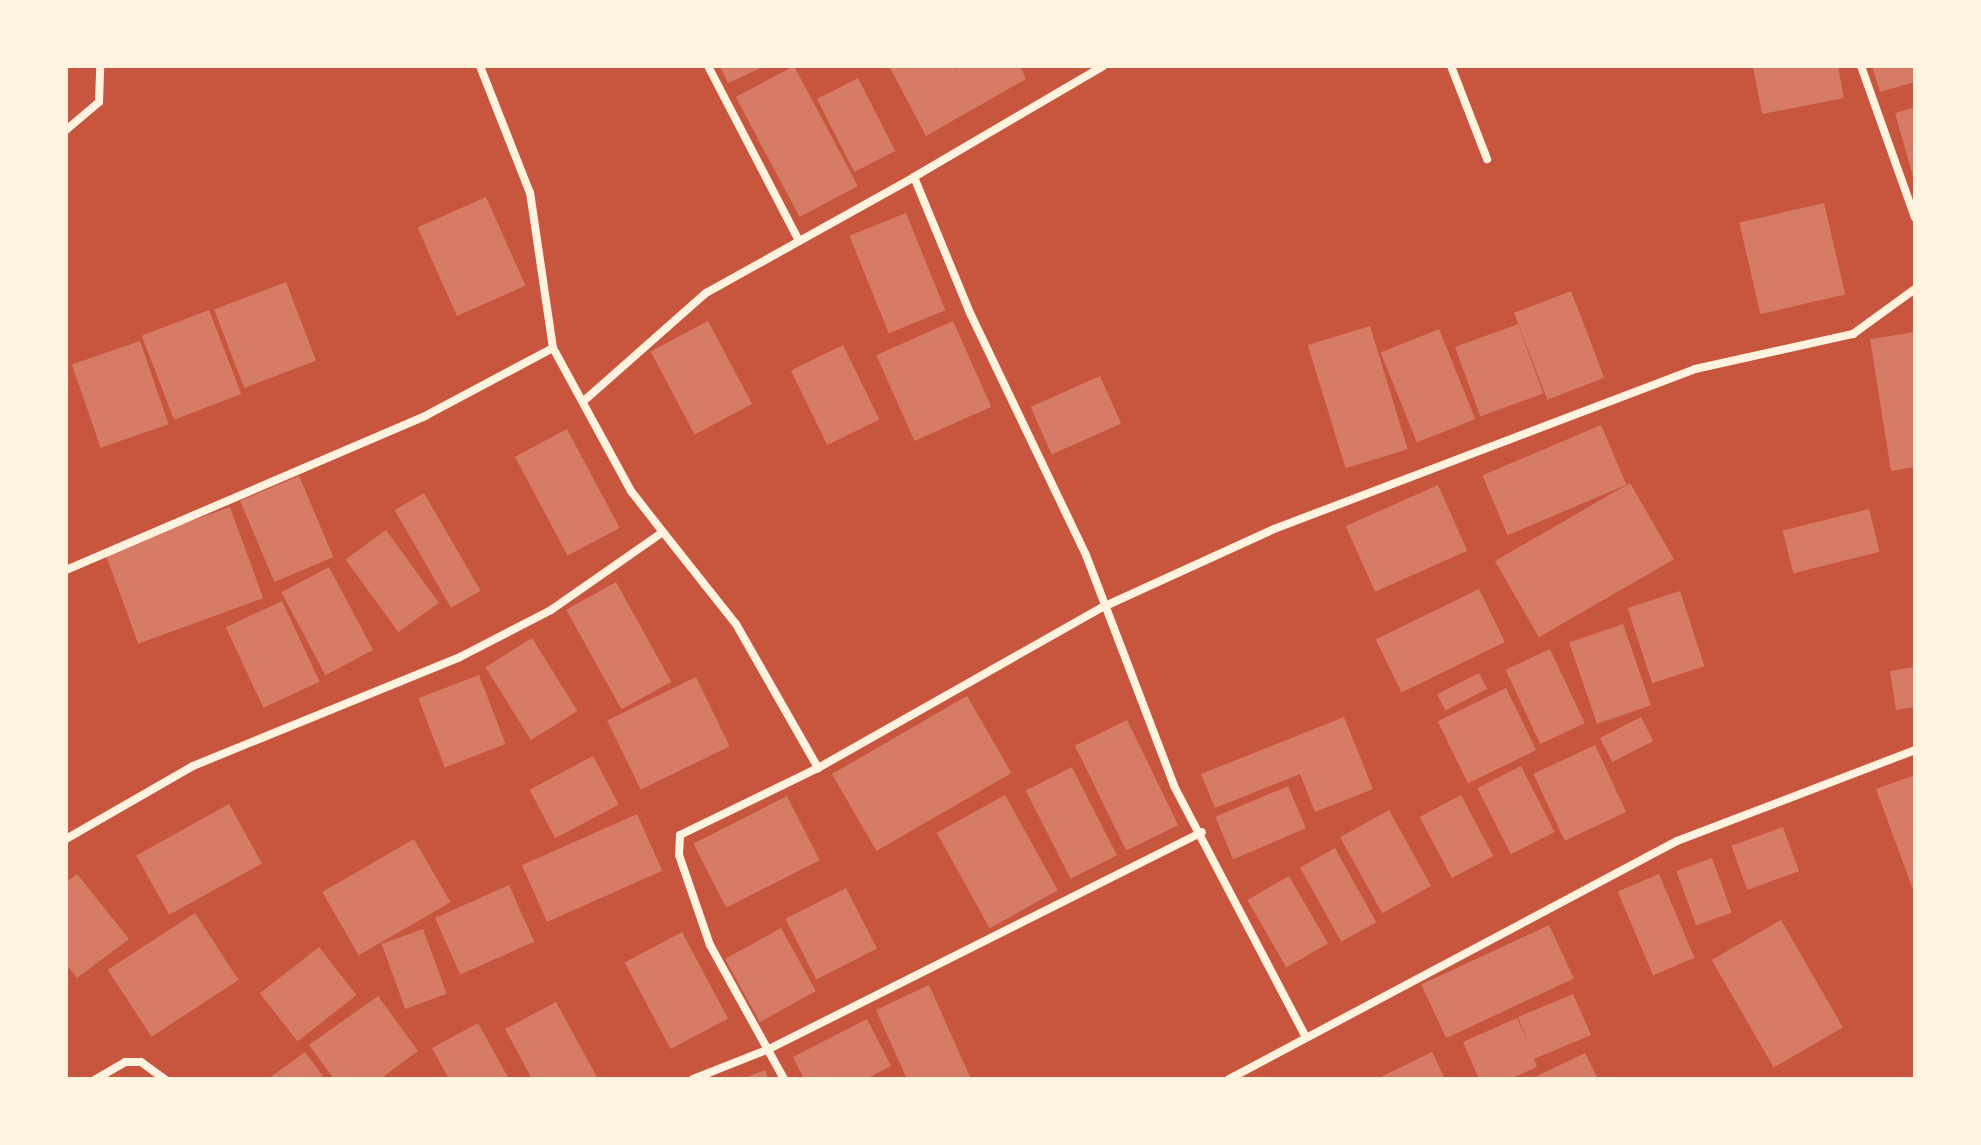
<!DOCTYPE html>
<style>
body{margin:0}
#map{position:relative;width:1981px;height:1145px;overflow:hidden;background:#c8553d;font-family:"DM Sans",sans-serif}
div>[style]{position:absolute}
.building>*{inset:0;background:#d67c66;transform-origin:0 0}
.minor>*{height:8px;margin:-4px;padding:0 4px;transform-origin:4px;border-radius:4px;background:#fff3e0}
span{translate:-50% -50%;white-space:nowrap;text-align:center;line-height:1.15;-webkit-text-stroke:6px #fff3e0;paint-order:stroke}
.frame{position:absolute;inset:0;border:68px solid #fff3e0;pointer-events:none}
</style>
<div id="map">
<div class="building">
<div style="clip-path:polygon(720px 66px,765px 66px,728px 83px)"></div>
<div style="left:794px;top:66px;width:136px;height:66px;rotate:62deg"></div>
<div style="clip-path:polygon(889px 66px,954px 66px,958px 74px,955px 66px,1020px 66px,1026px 79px,926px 136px)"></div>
<div style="clip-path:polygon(1753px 66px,1838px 66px,1844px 98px,1762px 114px)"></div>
<div style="clip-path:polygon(1872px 66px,1915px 66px,1915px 82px,1880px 92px)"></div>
<div style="left:858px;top:78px;width:82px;height:46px;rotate:63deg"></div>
<div style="clip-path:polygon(1915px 107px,1915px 180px,1914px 180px,1895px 113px)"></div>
<div style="left:486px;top:197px;width:97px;height:75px;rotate:66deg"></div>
<div style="left:1824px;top:203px;width:94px;height:87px;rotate:77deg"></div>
<div style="left:906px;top:213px;width:105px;height:61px;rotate:68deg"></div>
<div style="left:286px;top:282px;width:84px;height:77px;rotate:69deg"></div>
<div style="left:1571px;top:291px;width:93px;height:61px;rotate:69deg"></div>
<div style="left:209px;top:310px;width:90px;height:72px;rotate:69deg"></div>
<div style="left:708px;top:321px;width:94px;height:65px;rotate:62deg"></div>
<div style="left:953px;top:321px;width:94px;height:84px;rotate:66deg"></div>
<div style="left:1518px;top:324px;width:74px;height:67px;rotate:70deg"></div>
<div style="left:1370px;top:326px;width:129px;height:65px;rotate:73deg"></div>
<div style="left:1439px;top:329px;width:97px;height:63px;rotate:68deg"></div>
<div style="clip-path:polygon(1915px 332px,1915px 467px,1891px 471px,1870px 339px)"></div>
<div style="left:140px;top:341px;width:88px;height:72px;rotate:71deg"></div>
<div style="left:843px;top:345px;width:83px;height:58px;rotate:64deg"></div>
<div style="left:1100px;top:376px;width:52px;height:76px;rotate:66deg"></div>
<div style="left:1601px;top:425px;width:65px;height:129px;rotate:67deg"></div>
<div style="left:567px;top:429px;width:112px;height:59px;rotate:62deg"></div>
<div style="left:299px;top:476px;width:88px;height:64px;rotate:67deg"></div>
<div style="left:1630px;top:483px;width:88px;height:156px;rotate:60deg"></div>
<div style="left:1438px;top:485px;width:72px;height:101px;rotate:66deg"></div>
<div style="left:424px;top:493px;width:113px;height:34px;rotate:60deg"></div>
<div style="left:230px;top:507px;width:97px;height:133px;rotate:70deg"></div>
<div style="left:1869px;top:509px;width:44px;height:89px;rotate:76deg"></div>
<div style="left:386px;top:530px;width:90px;height:50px;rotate:54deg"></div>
<div style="left:329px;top:567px;width:94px;height:54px;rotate:62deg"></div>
<div style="left:616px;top:582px;width:114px;height:57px;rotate:61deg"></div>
<div style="left:1479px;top:589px;width:59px;height:115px;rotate:64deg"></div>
<div style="left:1680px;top:591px;width:79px;height:55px;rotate:72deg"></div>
<div style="left:282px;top:601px;width:89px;height:62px;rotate:65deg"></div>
<div style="left:1623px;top:624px;width:86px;height:57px;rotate:71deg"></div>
<div style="left:532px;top:638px;width:86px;height:55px;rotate:58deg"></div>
<div style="left:1550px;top:649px;width:82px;height:49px;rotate:65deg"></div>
<div style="clip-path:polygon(1915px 667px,1915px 707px,1896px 710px,1890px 671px)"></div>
<div style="left:1479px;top:673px;width:18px;height:47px;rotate:63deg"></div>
<div style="left:479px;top:675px;width:74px;height:65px;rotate:69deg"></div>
<div style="left:696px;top:677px;width:77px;height:99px;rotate:64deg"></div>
<div style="left:1506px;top:688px;width:69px;height:76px;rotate:64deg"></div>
<div style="left:967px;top:696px;width:89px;height:156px;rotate:60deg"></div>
<div style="clip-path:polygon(1344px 717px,1373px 789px,1315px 812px,1300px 774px,1215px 808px,1201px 774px)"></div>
<div style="left:1641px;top:717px;width:27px;height:46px;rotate:63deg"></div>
<div style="left:1127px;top:720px;width:117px;height:58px;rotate:64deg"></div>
<div style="left:1595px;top:745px;width:74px;height:68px;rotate:65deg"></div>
<div style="left:593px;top:756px;width:55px;height:72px;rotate:62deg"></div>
<div style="left:1521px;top:766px;width:74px;height:49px;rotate:63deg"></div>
<div style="left:1072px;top:767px;width:99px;height:52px;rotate:63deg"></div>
<div style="clip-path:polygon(1915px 775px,1915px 895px,1876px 789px)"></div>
<div style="left:1288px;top:786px;width:46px;height:79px;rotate:67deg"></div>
<div style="left:1005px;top:795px;width:109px;height:78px;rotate:61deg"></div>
<div style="left:1461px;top:795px;width:69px;height:47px;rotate:62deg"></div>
<div style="left:787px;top:796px;width:72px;height:105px;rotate:63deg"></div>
<div style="left:229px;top:804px;width:68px;height:106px;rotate:61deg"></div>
<div style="left:1389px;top:810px;width:87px;height:56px;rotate:61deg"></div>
<div style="left:637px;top:814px;width:62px;height:126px;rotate:66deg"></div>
<div style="left:1783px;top:827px;width:47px;height:55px;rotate:70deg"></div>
<div style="left:414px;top:839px;width:73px;height:106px;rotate:60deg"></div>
<div style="left:1335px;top:848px;width:85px;height:40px;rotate:61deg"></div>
<div style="left:1712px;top:858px;width:58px;height:38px;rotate:70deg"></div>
<div style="clip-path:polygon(77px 874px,129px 939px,77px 978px,66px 964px,66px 882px)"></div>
<div style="left:1659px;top:874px;width:91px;height:45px;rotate:67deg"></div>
<div style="left:1289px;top:876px;width:78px;height:48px;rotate:60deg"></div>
<div style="left:509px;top:885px;width:62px;height:81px;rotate:66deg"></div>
<div style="left:846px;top:888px;width:68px;height:68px;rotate:63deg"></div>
<div style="left:195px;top:913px;width:80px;height:104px;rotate:57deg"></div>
<div style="left:1781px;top:920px;width:124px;height:80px;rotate:60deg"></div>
<div style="left:1549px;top:925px;width:59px;height:141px;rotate:65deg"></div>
<div style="left:781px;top:928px;width:72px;height:64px;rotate:61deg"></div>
<div style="left:423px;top:929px;width:69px;height:44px;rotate:70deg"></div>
<div style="left:682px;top:932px;width:98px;height:65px;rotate:62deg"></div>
<div style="left:319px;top:947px;width:61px;height:75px;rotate:52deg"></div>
<div style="clip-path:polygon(929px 985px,971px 1079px,907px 1079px,876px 1010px)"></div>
<div style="clip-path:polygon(1573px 994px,1591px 1035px,1534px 1059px,1537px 1067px,1510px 1079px,1479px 1079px,1463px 1042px,1517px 1018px,1529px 1045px,1518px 1017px)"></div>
<div style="clip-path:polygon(378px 996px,418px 1051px,380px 1079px,334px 1079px,309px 1045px)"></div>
<div style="clip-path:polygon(556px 1002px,597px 1077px,593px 1079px,532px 1079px,505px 1029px)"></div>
<div style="clip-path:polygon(867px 1019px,891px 1066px,866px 1079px,804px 1079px,793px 1057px)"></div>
<div style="clip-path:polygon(478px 1023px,509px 1079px,449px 1079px,432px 1048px)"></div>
<div style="clip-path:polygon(305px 1052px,325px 1079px,268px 1079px)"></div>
<div style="clip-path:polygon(1432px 1052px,1445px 1079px,1377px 1079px)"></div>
<div style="clip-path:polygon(1585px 1053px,1598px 1079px,1531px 1079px)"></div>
<div style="clip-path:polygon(765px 1070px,768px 1079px,742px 1079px)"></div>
</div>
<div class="minor">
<div style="left:708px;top:66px;width:197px;rotate:62.5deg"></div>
<div style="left:1451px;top:66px;width:100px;rotate:68.8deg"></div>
<div style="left:1861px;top:66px;width:161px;rotate:70.4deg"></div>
<div style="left:66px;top:130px;width:43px;rotate:-40.3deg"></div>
<div style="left:99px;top:102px;width:36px;rotate:-88deg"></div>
<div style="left:914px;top:177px;width:219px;rotate:-30.4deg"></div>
<div style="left:586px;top:399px;width:160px;rotate:-41.5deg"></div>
<div style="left:706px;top:293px;width:238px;rotate:-29.1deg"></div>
<div style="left:914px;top:177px;width:149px;rotate:67.6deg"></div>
<div style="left:971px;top:315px;width:266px;rotate:64.4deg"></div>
<div style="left:1086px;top:555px;width:247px;rotate:69.1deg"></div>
<div style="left:1174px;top:786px;width:284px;rotate:62.3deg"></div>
<div style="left:663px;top:532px;width:117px;rotate:51.6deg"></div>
<div style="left:736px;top:624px;width:166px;rotate:60.3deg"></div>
<div style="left:66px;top:570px;width:391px;rotate:-23.2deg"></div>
<div style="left:425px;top:416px;width:145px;rotate:-28deg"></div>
<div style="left:66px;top:839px;width:146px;rotate:-29.9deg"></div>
<div style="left:193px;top:766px;width:288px;rotate:-22.2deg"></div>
<div style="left:460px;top:657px;width:102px;rotate:-27.3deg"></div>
<div style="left:551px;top:610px;width:136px;rotate:-34.9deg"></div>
<div style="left:663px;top:532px;width:52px;rotate:-128deg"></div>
<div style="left:631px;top:491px;width:163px;rotate:-118.6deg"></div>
<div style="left:553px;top:348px;width:157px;rotate:-98.4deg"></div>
<div style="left:530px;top:193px;width:136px;rotate:-111.5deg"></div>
<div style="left:96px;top:1079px;width:34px;rotate:-30deg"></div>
<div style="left:125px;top:1062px;width:16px"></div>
<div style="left:141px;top:1062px;width:29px;rotate:36deg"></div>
<div style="left:693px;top:1079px;width:82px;rotate:-21.5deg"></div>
<div style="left:769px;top:1049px;width:484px;rotate:-26.6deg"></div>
<div style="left:784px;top:1079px;width:153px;rotate:-118.9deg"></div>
<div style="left:710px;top:945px;width:95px;rotate:-109deg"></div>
<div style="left:679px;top:855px;width:20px;rotate:-87deg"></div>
<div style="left:680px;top:835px;width:153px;rotate:-25.9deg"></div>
<div style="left:818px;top:768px;width:327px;rotate:-29.5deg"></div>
<div style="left:1103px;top:607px;width:188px;rotate:-24.5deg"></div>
<div style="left:1274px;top:529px;width:450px;rotate:-20.8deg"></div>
<div style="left:1695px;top:369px;width:162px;rotate:-12.5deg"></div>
<div style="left:1853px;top:334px;width:77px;rotate:-36deg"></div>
<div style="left:1229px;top:1079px;width:507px;rotate:-27.98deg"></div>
<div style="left:1677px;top:841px;width:255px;rotate:-20.9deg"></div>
</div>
<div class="frame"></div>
</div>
